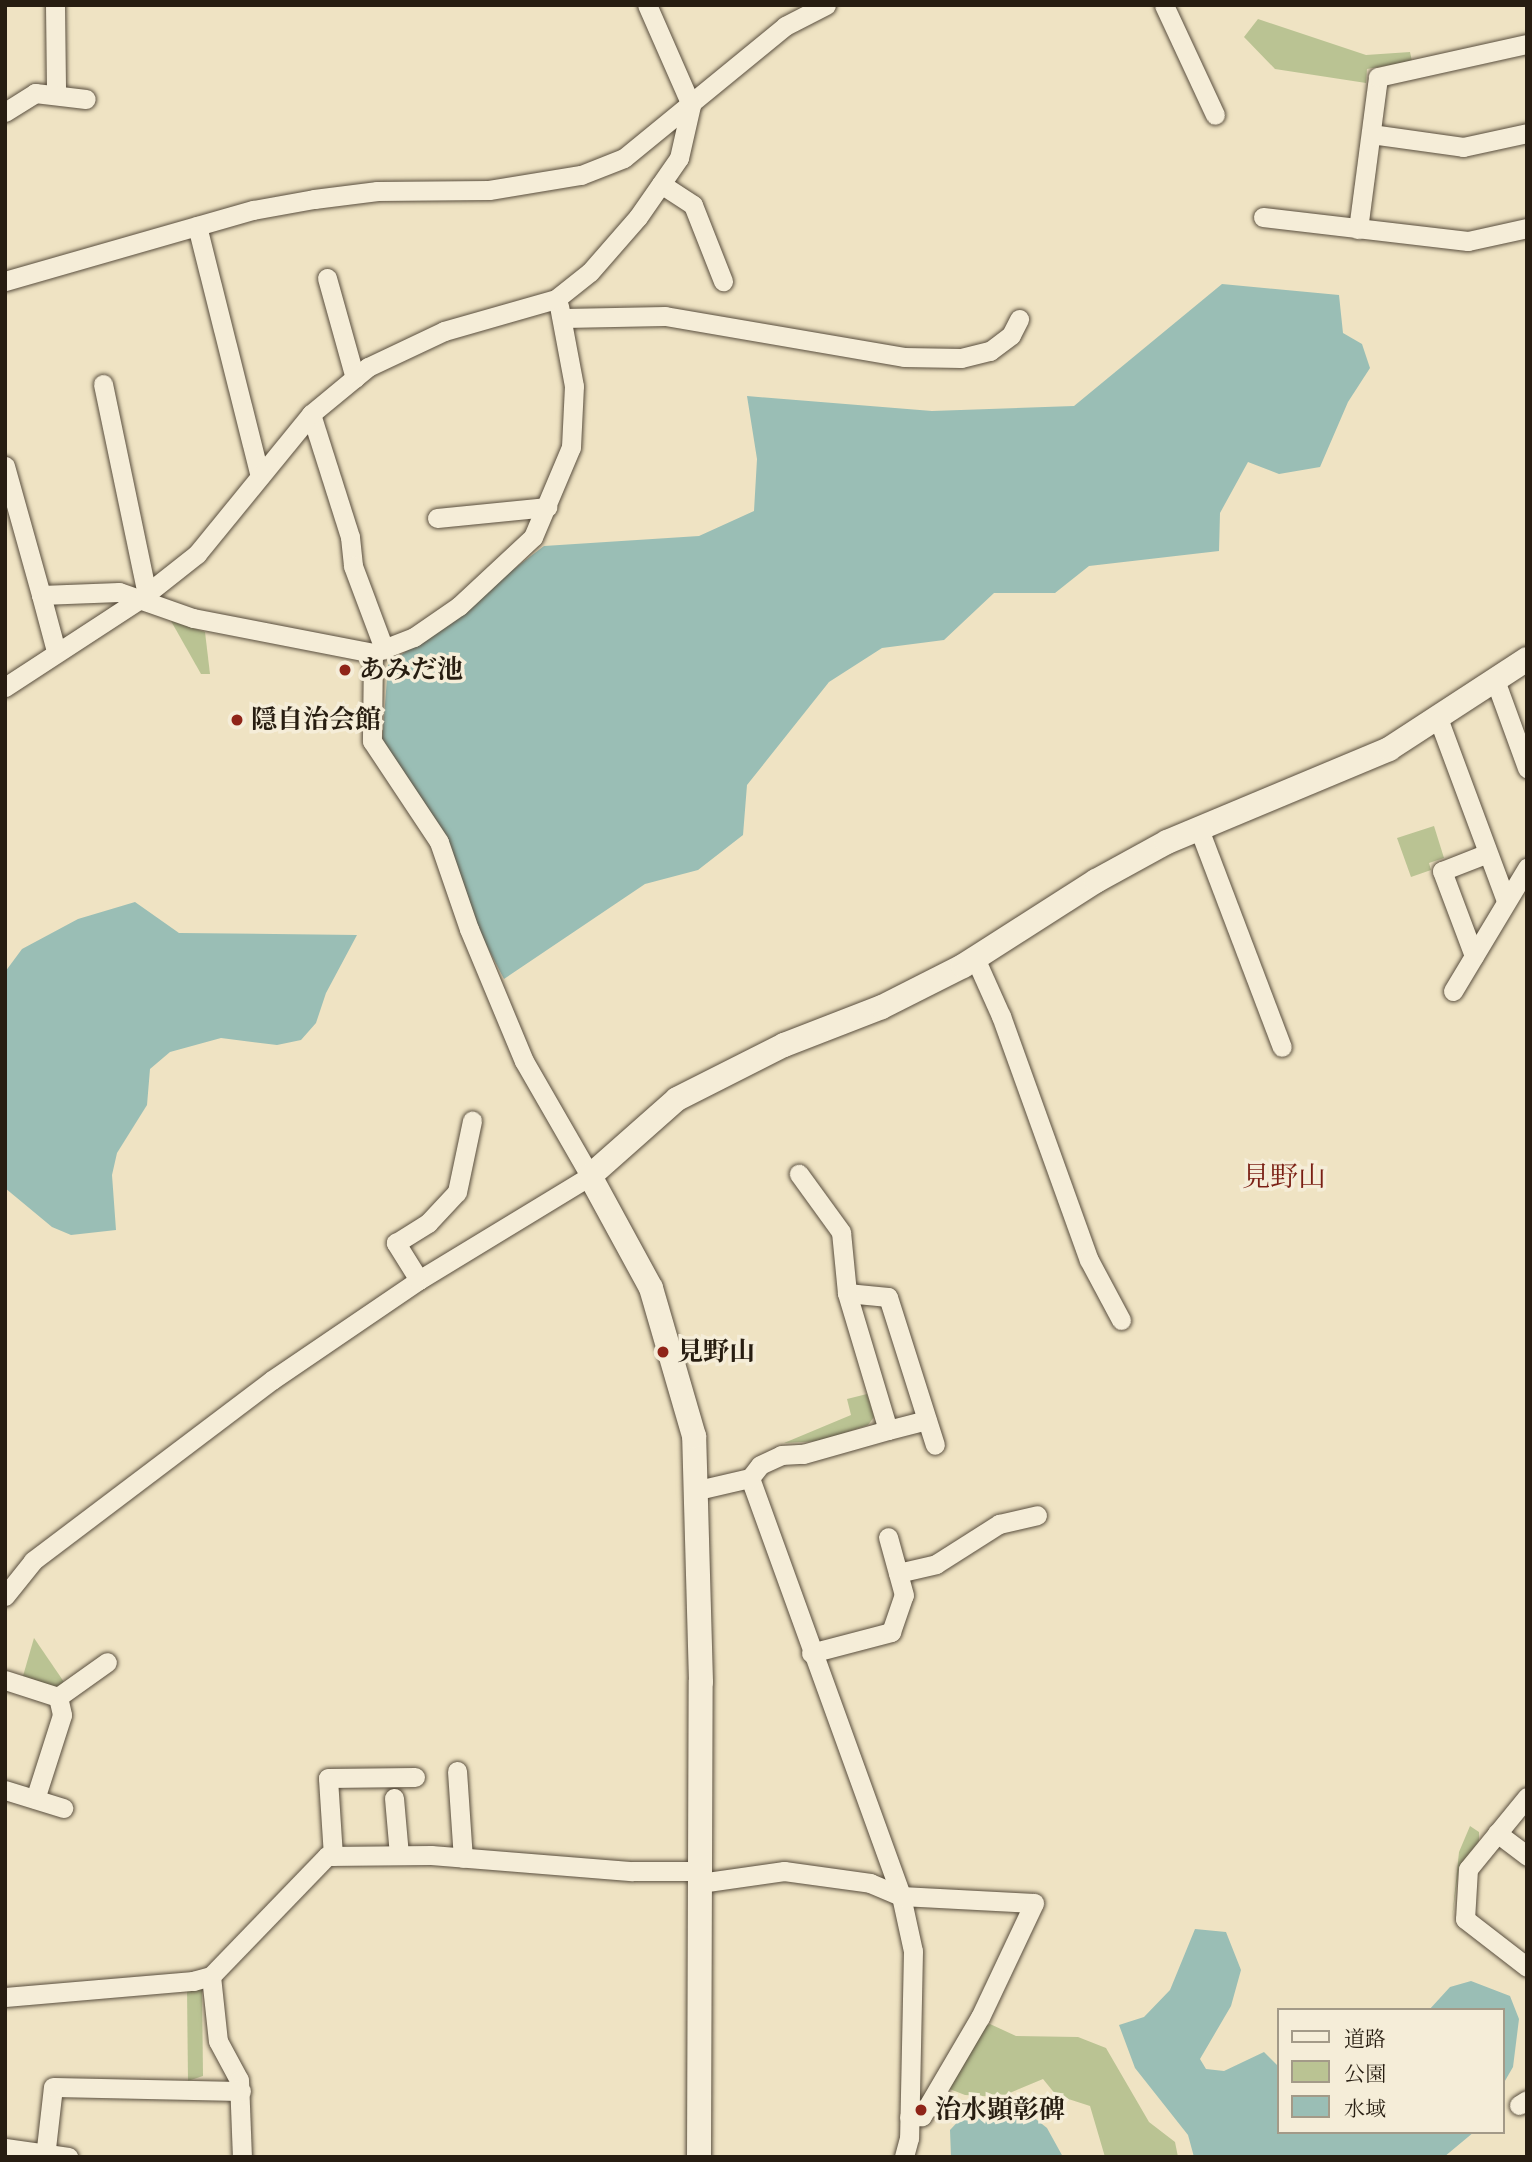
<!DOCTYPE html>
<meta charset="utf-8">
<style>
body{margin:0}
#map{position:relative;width:1532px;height:2162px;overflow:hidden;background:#efe3c3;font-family:"IM FELL French Canon","Noto Serif JP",serif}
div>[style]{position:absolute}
.green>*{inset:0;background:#bac393}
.water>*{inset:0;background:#9abeb5}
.roads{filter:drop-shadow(0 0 2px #594e3e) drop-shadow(0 0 2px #594e3e)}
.minor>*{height:19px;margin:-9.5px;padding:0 9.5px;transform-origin:9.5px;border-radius:9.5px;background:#f5edd8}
.tertiary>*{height:24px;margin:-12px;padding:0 12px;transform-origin:12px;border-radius:12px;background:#f5edd8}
.dots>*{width:19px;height:19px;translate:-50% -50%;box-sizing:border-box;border:4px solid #f5edd8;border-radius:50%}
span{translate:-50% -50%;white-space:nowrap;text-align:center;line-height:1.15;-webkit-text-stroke:7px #f5edd8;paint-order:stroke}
.poi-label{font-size:26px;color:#271d11;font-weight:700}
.left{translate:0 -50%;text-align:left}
.neighbourhood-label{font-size:28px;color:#7a1f14}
.frame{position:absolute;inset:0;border:7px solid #271d11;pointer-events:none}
.legend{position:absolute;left:1277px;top:2008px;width:228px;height:126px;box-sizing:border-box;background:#f5edd8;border:2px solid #a39a88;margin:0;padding:9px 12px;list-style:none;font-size:21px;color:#271d11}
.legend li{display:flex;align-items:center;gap:14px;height:35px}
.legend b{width:35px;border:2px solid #a39a88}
</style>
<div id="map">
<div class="green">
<div style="clip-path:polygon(1258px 19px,1366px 55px,1410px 52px,1412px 61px,1367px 69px,1366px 83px,1275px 69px,1244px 37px)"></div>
<div style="clip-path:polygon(171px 621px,205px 632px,210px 674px,201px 674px)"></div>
<div style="clip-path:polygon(1434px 826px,1444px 858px,1429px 863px,1431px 870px,1411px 877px,1397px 838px)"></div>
<div style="clip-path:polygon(867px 1394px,874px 1417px,868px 1425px,821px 1441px,784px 1443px,851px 1415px,847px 1399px)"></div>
<div style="clip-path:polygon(34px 1638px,64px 1682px,58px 1688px,23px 1676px)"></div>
<div style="clip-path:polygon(1470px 1826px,1479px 1832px,1479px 1841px,1459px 1866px,1452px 1919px,1459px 1852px)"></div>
<div style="clip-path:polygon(197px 1986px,202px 1989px,203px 2076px,188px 2081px,187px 1988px)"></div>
<div style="clip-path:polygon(990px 2024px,1016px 2036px,1078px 2037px,1106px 2048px,1149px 2122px,1175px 2142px,1178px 2157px,1105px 2157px,1090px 2106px,1056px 2095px,1043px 2079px,1000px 2097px,965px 2095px,947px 2088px,983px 2027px)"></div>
</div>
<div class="water">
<div style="clip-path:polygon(1222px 284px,1339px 295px,1343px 333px,1362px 344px,1370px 368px,1348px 402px,1320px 467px,1279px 474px,1248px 462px,1220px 513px,1219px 551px,1089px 566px,1055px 593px,994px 593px,944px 640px,882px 648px,829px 682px,747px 785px,743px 835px,698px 870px,645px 884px,504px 979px,382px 744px,388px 665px,544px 546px,699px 536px,754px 511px,757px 459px,747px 396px,932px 411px,1074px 406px)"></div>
<div style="clip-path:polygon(135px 902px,179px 933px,357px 935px,326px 993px,316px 1023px,301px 1040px,277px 1045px,221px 1038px,170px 1052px,150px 1069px,147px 1105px,117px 1153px,112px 1175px,116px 1230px,71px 1235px,52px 1227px,5px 1188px,5px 972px,22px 949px,78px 919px)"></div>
<div style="clip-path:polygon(1195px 1929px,1226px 1932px,1241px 1970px,1231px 2006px,1200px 2059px,1206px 2069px,1224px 2071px,1264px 2052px,1278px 2066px,1278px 2132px,1474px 2132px,1444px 2157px,1194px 2157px,1188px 2135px,1135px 2068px,1119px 2025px,1144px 2017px,1170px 1990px)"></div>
<div style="clip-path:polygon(1471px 1981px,1510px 1996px,1519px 2019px,1513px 2067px,1502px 2086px,1502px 2010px,1429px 2010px,1450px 1987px)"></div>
<div style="clip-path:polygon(1017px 2104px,1047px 2128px,1063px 2157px,951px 2157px,950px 2130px,965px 2114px,991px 2114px)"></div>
</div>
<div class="roads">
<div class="minor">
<div style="left:55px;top:5px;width:88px;rotate:89.3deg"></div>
<div style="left:1164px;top:5px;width:121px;rotate:65.1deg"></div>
<div style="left:5px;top:112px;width:36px;rotate:-32deg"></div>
<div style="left:35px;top:93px;width:51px;rotate:6.7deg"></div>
<div style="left:1371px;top:134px;width:93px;rotate:8deg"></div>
<div style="left:1463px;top:147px;width:66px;rotate:-12.3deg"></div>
<div style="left:661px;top:184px;width:38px;rotate:33deg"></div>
<div style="left:693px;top:205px;width:82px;rotate:68.5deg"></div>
<div style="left:1263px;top:217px;width:206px;rotate:6.7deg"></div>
<div style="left:1468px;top:241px;width:60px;rotate:-12.4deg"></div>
<div style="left:197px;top:226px;width:258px;rotate:75.9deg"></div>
<div style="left:1358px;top:229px;width:153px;rotate:-82.5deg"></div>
<div style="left:1378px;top:77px;width:153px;rotate:-12.5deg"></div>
<div style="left:327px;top:278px;width:104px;rotate:74.4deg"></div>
<div style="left:5px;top:281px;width:258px;rotate:-16deg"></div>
<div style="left:253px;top:210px;width:62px;rotate:-10.2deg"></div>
<div style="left:314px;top:199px;width:64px;rotate:-7.2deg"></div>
<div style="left:377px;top:191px;width:112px;rotate:-0.5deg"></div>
<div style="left:489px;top:190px;width:93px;rotate:-9.3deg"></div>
<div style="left:581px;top:175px;width:46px;rotate:-21.6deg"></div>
<div style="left:624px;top:158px;width:208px;rotate:-39.3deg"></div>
<div style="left:785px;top:26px;width:46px;rotate:-27.1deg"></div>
<div style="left:564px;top:318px;width:101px;rotate:-1.1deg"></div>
<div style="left:665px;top:316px;width:242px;rotate:9.7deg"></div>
<div style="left:904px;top:357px;width:57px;rotate:1deg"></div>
<div style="left:961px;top:358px;width:30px;rotate:-14deg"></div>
<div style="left:990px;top:351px;width:26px;rotate:-37deg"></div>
<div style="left:1011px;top:335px;width:18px;rotate:-63deg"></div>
<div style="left:103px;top:384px;width:215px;rotate:78.2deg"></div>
<div style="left:311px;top:414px;width:129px;rotate:72.4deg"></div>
<div style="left:350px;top:537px;width:29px;rotate:84deg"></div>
<div style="left:353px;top:566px;width:89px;rotate:69.5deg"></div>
<div style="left:5px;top:466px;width:134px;rotate:74.4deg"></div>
<div style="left:41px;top:595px;width:78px;rotate:-2.2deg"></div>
<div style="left:119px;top:592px;width:78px;rotate:19.4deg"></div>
<div style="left:193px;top:618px;width:183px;rotate:11deg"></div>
<div style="left:373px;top:653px;width:88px;rotate:90.7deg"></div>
<div style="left:372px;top:741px;width:121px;rotate:56.4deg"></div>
<div style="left:439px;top:842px;width:92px;rotate:71deg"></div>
<div style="left:469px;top:929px;width:143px;rotate:67.4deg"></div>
<div style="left:524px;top:1061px;width:133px;rotate:60.1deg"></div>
<div style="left:590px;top:1176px;width:200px;rotate:148.7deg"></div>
<div style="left:419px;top:1280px;width:178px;rotate:145.8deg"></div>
<div style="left:272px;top:1380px;width:300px;rotate:142.9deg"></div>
<div style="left:33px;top:1561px;width:45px;rotate:128.7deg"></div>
<div style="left:437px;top:518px;width:111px;rotate:-5.7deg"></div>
<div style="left:41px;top:595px;width:58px;rotate:75deg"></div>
<div style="left:373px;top:653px;width:44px;rotate:-21.3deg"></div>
<div style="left:414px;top:637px;width:55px;rotate:-34.6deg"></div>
<div style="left:459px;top:606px;width:101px;rotate:-43deg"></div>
<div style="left:533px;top:537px;width:98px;rotate:-67.1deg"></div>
<div style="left:571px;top:447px;width:61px;rotate:-87.2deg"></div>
<div style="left:574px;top:386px;width:81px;rotate:-100.6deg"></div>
<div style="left:1495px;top:680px;width:94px;rotate:70deg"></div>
<div style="left:5px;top:687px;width:161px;rotate:-33.1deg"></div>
<div style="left:140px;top:599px;width:73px;rotate:-38.3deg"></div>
<div style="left:197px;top:554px;width:181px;rotate:-50.8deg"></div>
<div style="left:311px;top:414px;width:74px;rotate:-39.5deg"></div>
<div style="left:368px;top:367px;width:84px;rotate:-25.3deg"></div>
<div style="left:444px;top:331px;width:116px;rotate:-15.9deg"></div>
<div style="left:556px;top:299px;width:43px;rotate:-38.5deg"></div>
<div style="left:590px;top:272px;width:73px;rotate:-48.9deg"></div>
<div style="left:638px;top:217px;width:72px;rotate:-55.2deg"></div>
<div style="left:679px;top:158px;width:54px;rotate:-77.2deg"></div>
<div style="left:691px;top:105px;width:109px;rotate:-113.7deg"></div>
<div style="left:1438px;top:718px;width:195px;rotate:69.6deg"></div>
<div style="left:1199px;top:829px;width:233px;rotate:69.2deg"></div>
<div style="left:1474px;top:956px;width:91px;rotate:-110.6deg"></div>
<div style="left:1442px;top:871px;width:49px;rotate:-21.4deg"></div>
<div style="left:975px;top:958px;width:64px;rotate:65.9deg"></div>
<div style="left:1001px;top:1016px;width:259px;rotate:70.2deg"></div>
<div style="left:1089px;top:1260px;width:68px;rotate:61.9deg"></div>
<div style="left:1453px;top:991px;width:144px;rotate:-59deg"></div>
<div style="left:419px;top:1280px;width:44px;rotate:-121.9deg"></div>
<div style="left:396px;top:1243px;width:38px;rotate:-32deg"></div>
<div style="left:428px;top:1223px;width:42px;rotate:-46.9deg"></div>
<div style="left:457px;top:1192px;width:73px;rotate:-78.1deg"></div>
<div style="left:847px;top:1293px;width:41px;rotate:5.6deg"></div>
<div style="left:888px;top:1297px;width:155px;rotate:72.4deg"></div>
<div style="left:888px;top:1430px;width:40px;rotate:-14.4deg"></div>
<div style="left:750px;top:1478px;width:444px;rotate:70.1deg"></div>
<div style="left:901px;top:1896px;width:56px;rotate:77.7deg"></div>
<div style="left:913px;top:1951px;width:187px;rotate:91.2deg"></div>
<div style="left:909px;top:2138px;width:20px;rotate:105deg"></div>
<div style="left:698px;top:1490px;width:53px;rotate:-13deg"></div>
<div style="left:750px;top:1478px;width:16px;rotate:-52deg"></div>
<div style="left:760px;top:1465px;width:23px;rotate:-25deg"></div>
<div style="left:781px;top:1455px;width:22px;rotate:-3deg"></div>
<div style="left:803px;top:1454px;width:88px;rotate:-15.8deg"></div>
<div style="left:888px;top:1430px;width:143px;rotate:-106.7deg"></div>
<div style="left:847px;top:1293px;width:61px;rotate:-95.6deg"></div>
<div style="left:841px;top:1232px;width:72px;rotate:-125.9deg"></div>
<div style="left:898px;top:1573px;width:39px;rotate:-13deg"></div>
<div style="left:936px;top:1564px;width:75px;rotate:-32.4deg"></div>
<div style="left:999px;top:1524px;width:39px;rotate:-13deg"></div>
<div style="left:811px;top:1653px;width:83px;rotate:-14.7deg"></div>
<div style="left:891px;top:1632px;width:39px;rotate:-71deg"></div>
<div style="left:904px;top:1595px;width:60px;rotate:-105.4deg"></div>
<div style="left:5px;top:1680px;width:56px;rotate:17.8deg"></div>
<div style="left:58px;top:1697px;width:18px;rotate:77deg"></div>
<div style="left:62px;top:1715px;width:88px;rotate:107.8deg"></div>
<div style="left:58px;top:1697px;width:60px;rotate:-35.5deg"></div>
<div style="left:457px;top:1771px;width:87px;rotate:86.1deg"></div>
<div style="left:5px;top:1790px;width:61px;rotate:17.2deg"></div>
<div style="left:1527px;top:1797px;width:93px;rotate:129.3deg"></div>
<div style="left:1468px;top:1869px;width:50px;rotate:93.4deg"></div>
<div style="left:1465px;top:1919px;width:78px;rotate:37.7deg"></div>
<div style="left:394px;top:1798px;width:57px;rotate:85deg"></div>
<div style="left:1497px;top:1833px;width:38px;rotate:37deg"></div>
<div style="left:333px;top:1856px;width:78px;rotate:-93.7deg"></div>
<div style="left:328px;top:1778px;width:87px;rotate:-0.7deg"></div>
<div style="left:700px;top:1883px;width:85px;rotate:-8.1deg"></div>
<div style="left:784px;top:1871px;width:87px;rotate:7.9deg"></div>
<div style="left:870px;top:1883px;width:34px;rotate:23deg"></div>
<div style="left:901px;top:1896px;width:133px;rotate:3deg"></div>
<div style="left:1034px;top:1903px;width:126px;rotate:115.3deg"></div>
<div style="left:980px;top:2017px;width:115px;rotate:120.4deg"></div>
<div style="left:922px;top:2116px;width:13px;rotate:176deg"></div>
<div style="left:211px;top:1976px;width:167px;rotate:-46deg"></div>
<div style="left:327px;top:1856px;width:104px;rotate:-0.6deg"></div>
<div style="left:431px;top:1855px;width:202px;rotate:4.6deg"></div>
<div style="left:632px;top:1871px;width:68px"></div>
<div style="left:5px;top:1997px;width:189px;rotate:-4.9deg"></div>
<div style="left:193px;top:1981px;width:19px;rotate:-16deg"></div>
<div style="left:211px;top:1976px;width:65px;rotate:83.9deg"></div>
<div style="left:218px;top:2041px;width:44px;rotate:61.7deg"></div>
<div style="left:239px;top:2080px;width:77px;rotate:87.8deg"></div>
<div style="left:1519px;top:2105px;width:9px;rotate:-32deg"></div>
<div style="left:5px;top:2148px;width:64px;rotate:8.1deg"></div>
<div style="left:45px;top:2157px;width:70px;rotate:-83.5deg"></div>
<div style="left:53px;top:2087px;width:188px;rotate:1.2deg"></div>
</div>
<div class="tertiary">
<div style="left:699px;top:2157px;width:475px;rotate:-89.8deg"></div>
<div style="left:701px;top:1682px;width:246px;rotate:-91.6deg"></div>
<div style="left:694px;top:1436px;width:154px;rotate:-106.2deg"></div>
<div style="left:651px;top:1288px;width:128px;rotate:-118.6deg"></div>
<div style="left:590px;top:1176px;width:116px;rotate:-41.5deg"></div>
<div style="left:677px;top:1099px;width:120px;rotate:-26.8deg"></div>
<div style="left:784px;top:1045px;width:105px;rotate:-21.2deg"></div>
<div style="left:882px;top:1007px;width:91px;rotate:-26.8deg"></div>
<div style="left:963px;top:966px;width:158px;rotate:-32.6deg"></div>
<div style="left:1096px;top:881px;width:81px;rotate:-28.8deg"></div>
<div style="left:1167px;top:842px;width:241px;rotate:-22.7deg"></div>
<div style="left:1389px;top:749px;width:165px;rotate:-33.1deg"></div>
</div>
</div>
<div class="dots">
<div style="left:345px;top:670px;background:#8f2418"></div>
<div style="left:237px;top:720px;background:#8f2418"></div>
<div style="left:663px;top:1352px;background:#8f2418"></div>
<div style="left:921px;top:2110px;background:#8f2418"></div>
</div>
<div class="poi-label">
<span class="left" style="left:359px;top:670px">あみだ池</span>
<span class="left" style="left:251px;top:720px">隠自治会館</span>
<span class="left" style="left:677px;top:1352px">見野山</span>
<span class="left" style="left:935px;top:2110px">治水顕彰碑</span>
</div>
<div class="neighbourhood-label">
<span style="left:1284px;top:1177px">見野山</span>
</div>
<div class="frame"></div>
<ul class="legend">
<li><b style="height:9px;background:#f5edd8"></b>道路</li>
<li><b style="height:19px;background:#bac393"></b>公園</li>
<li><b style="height:19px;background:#9abeb5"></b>水域</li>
</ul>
</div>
